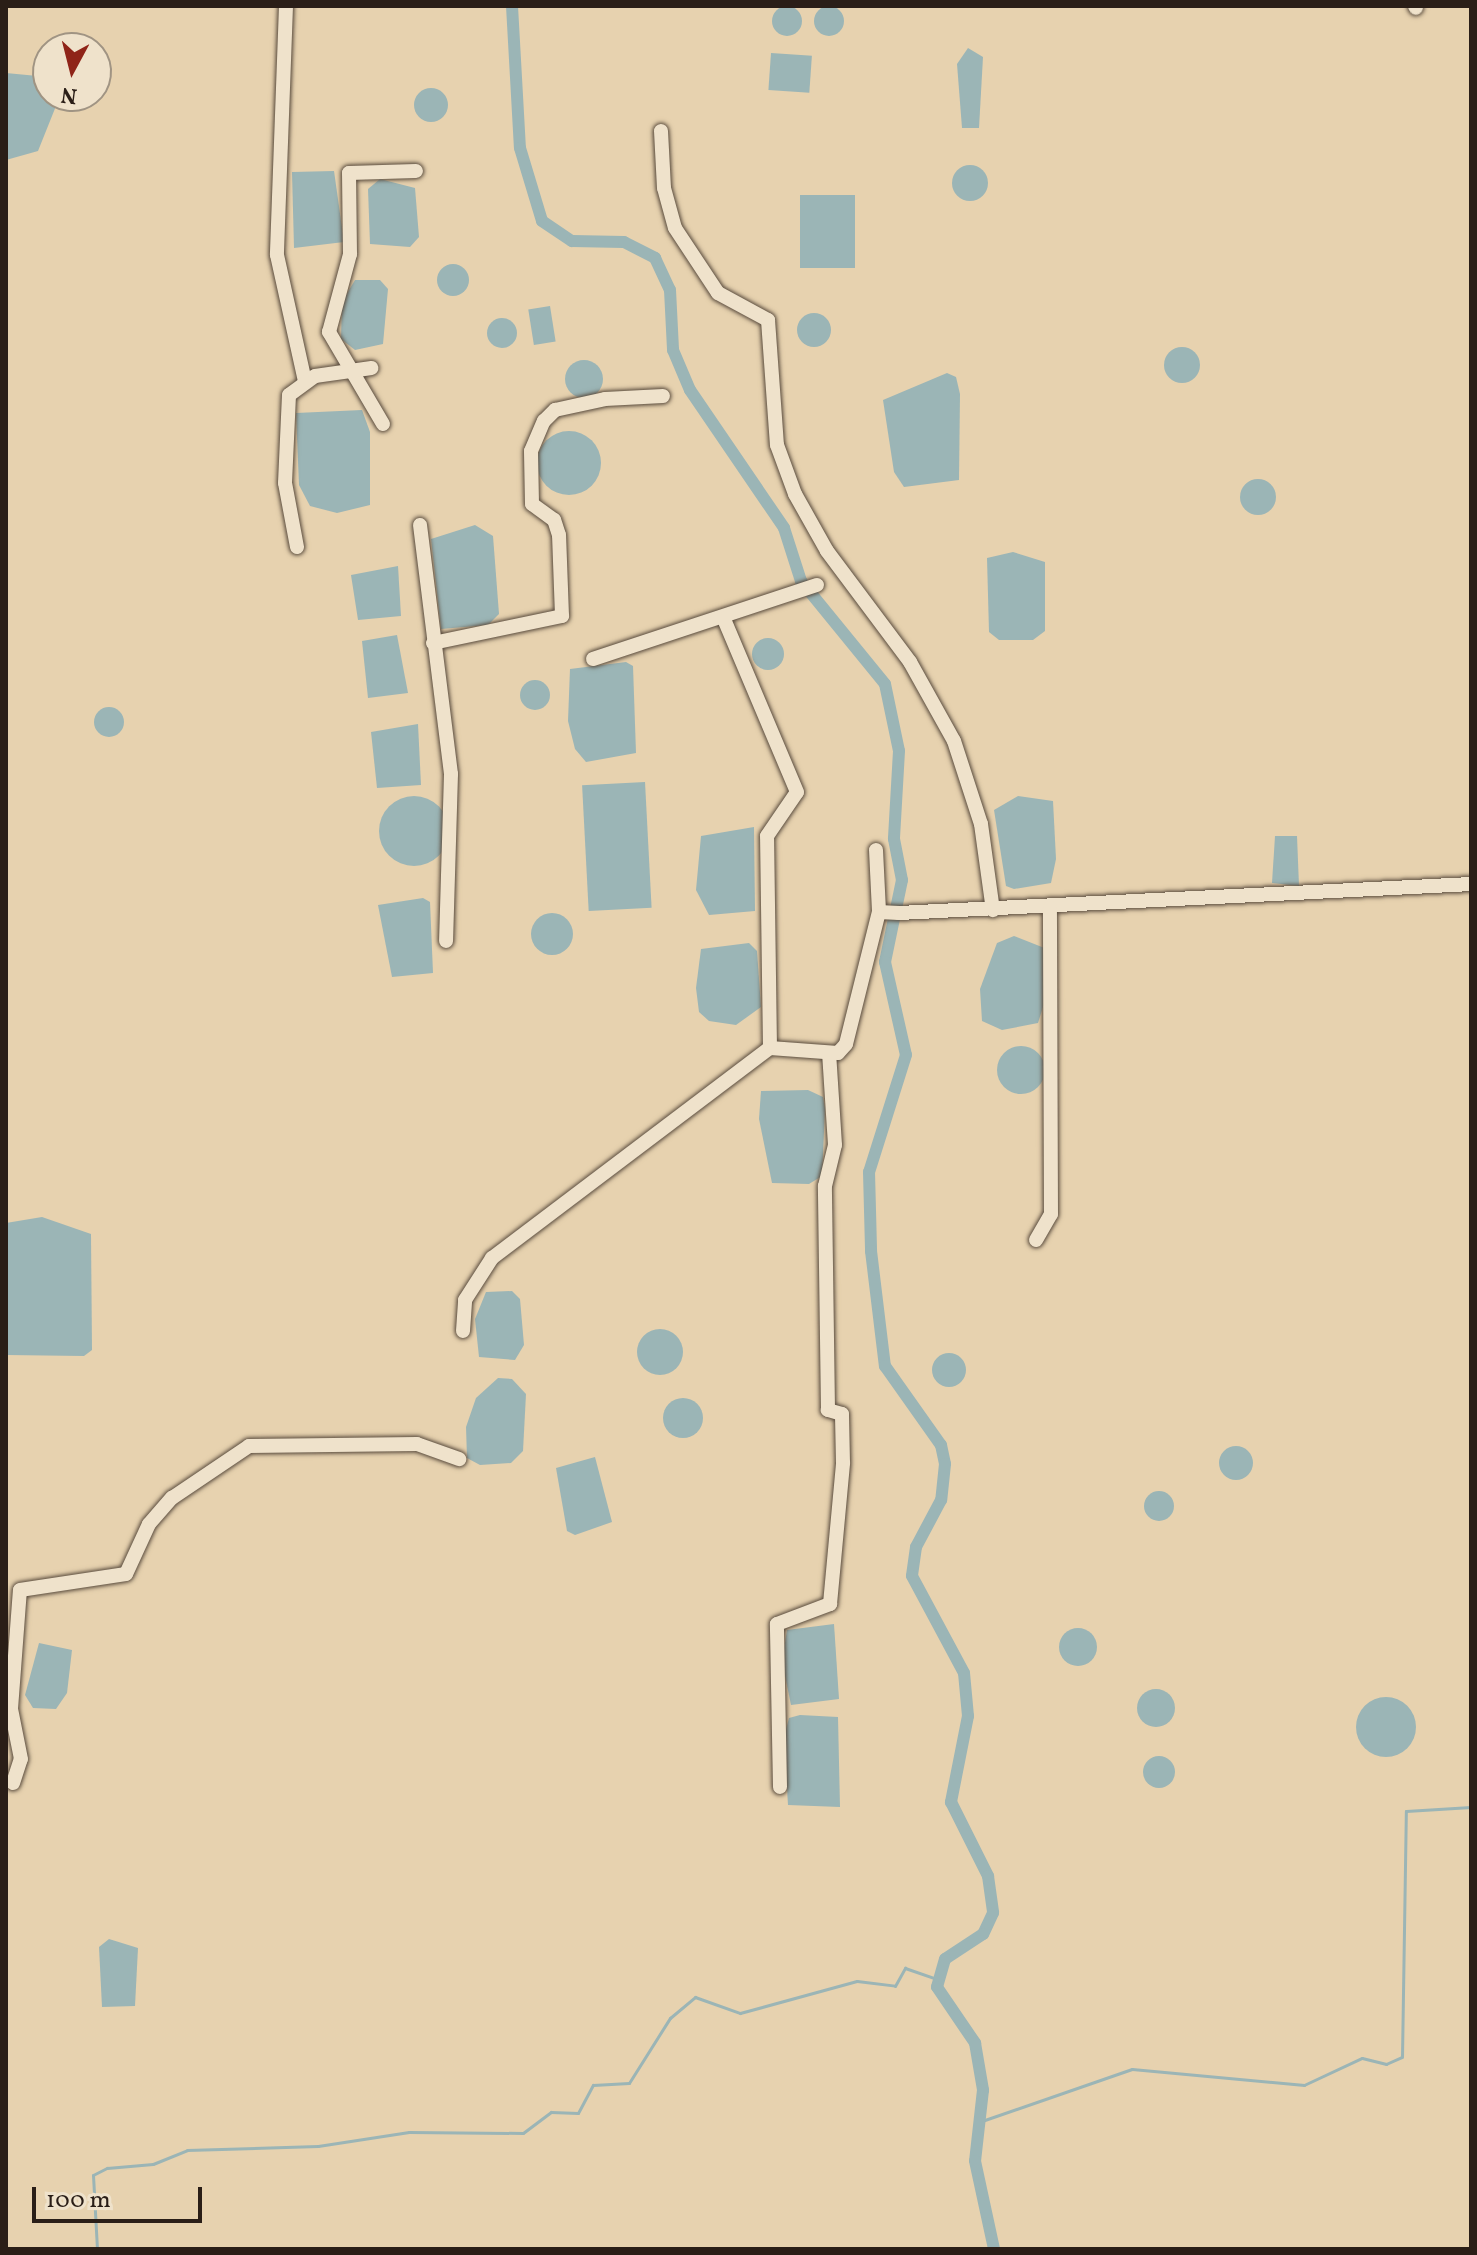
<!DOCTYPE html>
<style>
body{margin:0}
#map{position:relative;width:1477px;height:2255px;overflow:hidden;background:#e7d2af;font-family:Vollkorn,serif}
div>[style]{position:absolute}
.water>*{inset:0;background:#9bb5b6;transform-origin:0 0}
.round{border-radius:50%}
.stream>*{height:3px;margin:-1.5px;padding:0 1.5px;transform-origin:1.5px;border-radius:1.5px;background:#9bb5b6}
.canal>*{height:12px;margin:-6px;padding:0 6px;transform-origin:6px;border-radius:6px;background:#9bb5b6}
.roads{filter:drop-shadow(0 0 2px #594b3d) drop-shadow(0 0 2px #594b3d)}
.minor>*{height:14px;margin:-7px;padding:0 7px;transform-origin:7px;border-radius:7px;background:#efe2cb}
span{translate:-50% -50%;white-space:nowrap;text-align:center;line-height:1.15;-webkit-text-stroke:8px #efe2cb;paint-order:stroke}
.frame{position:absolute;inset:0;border:8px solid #2a1e17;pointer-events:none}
.north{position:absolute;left:32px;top:32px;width:80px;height:80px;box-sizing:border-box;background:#efe2cb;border:2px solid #a09483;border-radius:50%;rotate:187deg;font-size:22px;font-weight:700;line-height:32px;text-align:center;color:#2a1e17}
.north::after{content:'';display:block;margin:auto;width:28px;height:36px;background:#8f2418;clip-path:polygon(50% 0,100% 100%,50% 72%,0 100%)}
.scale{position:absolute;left:32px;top:2187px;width:170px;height:36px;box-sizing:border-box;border:4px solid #2a1e17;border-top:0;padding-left:10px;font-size:24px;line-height:28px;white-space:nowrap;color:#2a1e17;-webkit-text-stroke:6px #efe2cb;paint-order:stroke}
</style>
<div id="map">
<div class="water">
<div class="round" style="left:814px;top:6px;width:30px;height:30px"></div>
<div class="round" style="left:772px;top:6px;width:30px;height:30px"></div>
<div style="clip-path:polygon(968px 48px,983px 57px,979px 128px,962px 128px,957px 64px)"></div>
<div style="left:771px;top:53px;width:41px;height:37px;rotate:4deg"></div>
<div style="clip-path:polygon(6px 73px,48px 77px,48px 96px,60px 96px,38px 151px,6px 160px)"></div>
<div class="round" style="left:414px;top:88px;width:34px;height:34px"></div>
<div class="round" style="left:952px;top:165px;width:36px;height:36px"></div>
<div style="clip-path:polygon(334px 171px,344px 242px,294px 248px,292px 172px)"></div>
<div style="clip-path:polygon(380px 179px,415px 188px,419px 237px,410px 247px,370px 244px,368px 189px)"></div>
<div style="left:800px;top:195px;width:55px;height:73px"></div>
<div class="round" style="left:437px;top:264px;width:32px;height:32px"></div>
<div style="clip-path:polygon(355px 280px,380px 280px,388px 289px,383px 344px,355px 350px,341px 339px,342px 302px)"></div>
<div style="left:550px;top:306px;width:36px;height:22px;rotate:81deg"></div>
<div class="round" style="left:797px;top:313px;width:34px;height:34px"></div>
<div class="round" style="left:487px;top:318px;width:30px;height:30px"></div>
<div class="round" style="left:1164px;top:347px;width:36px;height:36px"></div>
<div class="round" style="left:565px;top:360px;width:38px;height:38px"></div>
<div style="clip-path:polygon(947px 373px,956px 377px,960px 394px,959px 480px,904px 487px,894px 472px,883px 400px)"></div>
<div style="clip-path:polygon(362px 410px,370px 432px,370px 505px,337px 513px,310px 506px,299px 485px,296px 413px)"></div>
<div class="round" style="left:537px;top:431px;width:64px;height:64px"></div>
<div class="round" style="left:1240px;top:479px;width:36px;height:36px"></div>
<div style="clip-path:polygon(475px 525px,493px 536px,499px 614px,488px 625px,441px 629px,431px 539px)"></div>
<div style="clip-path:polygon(1013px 552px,1045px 562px,1045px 631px,1033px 640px,999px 640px,989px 632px,987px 558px)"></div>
<div style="clip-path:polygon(398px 566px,401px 616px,358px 620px,351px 575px)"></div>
<div style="clip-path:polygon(397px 635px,408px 693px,368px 698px,362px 641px)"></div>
<div class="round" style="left:752px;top:638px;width:32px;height:32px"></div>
<div style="clip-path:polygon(626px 662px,633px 666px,636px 753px,586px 762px,575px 749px,568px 721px,570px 669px)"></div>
<div class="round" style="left:520px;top:680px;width:30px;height:30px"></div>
<div class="round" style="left:94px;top:707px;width:30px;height:30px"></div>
<div style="clip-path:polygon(418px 724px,421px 785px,377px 788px,371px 732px)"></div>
<div style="left:645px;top:782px;width:126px;height:63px;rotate:87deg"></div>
<div style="clip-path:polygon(1018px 796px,1053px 801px,1056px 859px,1051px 883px,1014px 889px,1006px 886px,994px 810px)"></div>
<div class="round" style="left:379px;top:796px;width:70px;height:70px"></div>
<div style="clip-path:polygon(754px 827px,755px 911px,709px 915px,696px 890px,701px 836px)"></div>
<div style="clip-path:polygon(1275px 836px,1297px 836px,1299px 886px,1272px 883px)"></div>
<div style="clip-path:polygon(423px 898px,430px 902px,433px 973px,392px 977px,378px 905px)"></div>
<div class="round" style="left:531px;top:913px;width:42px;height:42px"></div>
<div style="clip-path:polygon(1014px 936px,1047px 949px,1048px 991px,1038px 1023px,1002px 1030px,982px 1021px,980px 989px,997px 943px)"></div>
<div style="clip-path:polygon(749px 943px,757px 951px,761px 1007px,736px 1025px,709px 1021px,699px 1012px,696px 988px,701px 949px)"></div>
<div class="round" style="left:997px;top:1046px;width:48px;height:48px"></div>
<div style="clip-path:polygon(808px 1090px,823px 1097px,825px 1109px,822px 1176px,809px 1184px,772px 1183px,759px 1119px,761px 1091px)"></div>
<div style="clip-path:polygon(42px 1217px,91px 1234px,92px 1350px,84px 1356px,6px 1355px,6px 1223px)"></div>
<div style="clip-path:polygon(486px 1292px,512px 1291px,520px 1299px,524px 1345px,515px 1360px,479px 1357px,475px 1319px)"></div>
<div class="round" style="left:637px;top:1329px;width:46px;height:46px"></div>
<div class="round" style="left:932px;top:1353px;width:34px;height:34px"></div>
<div style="clip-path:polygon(498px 1378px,512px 1379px,526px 1394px,523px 1451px,511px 1463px,480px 1465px,467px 1458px,466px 1427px,476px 1398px)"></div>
<div class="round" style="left:663px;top:1398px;width:40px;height:40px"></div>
<div class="round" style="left:1219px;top:1446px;width:34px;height:34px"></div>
<div style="clip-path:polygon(595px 1457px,612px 1522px,575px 1535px,567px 1531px,556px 1468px)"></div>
<div class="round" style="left:1144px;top:1491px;width:30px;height:30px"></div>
<div style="clip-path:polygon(834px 1624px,839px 1699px,791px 1705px,782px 1661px,787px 1630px)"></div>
<div class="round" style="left:1059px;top:1628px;width:38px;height:38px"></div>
<div style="clip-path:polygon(39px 1643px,72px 1650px,67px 1693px,56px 1709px,33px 1708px,25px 1695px)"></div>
<div class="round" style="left:1137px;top:1689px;width:38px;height:38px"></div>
<div class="round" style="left:1356px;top:1697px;width:60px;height:60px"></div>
<div style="clip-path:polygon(800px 1715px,838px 1717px,840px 1807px,788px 1805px,784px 1737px,789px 1718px)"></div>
<div class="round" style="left:1143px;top:1756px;width:32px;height:32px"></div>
<div style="clip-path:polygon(109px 1939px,138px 1948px,135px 2006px,102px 2007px,99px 1947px)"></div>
</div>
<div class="stream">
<div style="left:976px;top:2123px;width:165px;rotate:-19.1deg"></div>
<div style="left:1132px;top:2069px;width:173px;rotate:5.3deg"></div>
<div style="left:1304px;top:2085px;width:64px;rotate:-25deg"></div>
<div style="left:1362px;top:2058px;width:25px;rotate:14deg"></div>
<div style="left:1386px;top:2064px;width:17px;rotate:-24deg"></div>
<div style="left:1402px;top:2057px;width:246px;rotate:-89.1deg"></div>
<div style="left:1406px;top:1811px;width:65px;rotate:-3.5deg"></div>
<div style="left:97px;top:2249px;width:74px;rotate:-93.1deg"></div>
<div style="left:93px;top:2175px;width:16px;rotate:-27deg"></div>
<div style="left:107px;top:2168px;width:46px;rotate:-5deg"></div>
<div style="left:153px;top:2164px;width:37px;rotate:-22deg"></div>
<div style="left:187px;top:2150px;width:131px;rotate:-1.7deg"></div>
<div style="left:318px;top:2146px;width:92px;rotate:-8.7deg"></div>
<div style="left:409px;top:2132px;width:114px;rotate:0.5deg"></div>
<div style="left:523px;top:2133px;width:35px;rotate:-37deg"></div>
<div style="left:551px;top:2112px;width:27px;rotate:2deg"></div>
<div style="left:578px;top:2113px;width:32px;rotate:-62deg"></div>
<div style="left:593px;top:2085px;width:36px;rotate:-3deg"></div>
<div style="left:629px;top:2083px;width:77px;rotate:-57.8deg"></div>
<div style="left:670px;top:2018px;width:33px;rotate:-40deg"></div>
<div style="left:695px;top:1997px;width:48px;rotate:19.6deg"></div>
<div style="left:740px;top:2013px;width:121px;rotate:-15.3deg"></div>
<div style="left:857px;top:1981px;width:38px;rotate:7deg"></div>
<div style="left:895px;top:1986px;width:21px;rotate:-61deg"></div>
<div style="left:905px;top:1968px;width:34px;rotate:19deg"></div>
</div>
<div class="canal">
<div style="left:512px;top:6px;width:142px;rotate:86.8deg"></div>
<div style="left:520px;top:148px;width:76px;rotate:73.2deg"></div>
<div style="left:542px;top:221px;width:36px;rotate:34deg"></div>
<div style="left:572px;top:241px;width:52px;rotate:1.1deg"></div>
<div style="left:624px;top:242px;width:35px;rotate:27deg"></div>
<div style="left:655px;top:258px;width:35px;rotate:65deg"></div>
<div style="left:670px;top:290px;width:60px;rotate:87.1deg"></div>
<div style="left:673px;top:350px;width:43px;rotate:67deg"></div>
<div style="left:690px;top:390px;width:167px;rotate:55.7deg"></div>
<div style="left:784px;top:528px;width:56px;rotate:72.2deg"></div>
<div style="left:801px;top:581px;width:133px;rotate:50.8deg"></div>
<div style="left:885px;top:684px;width:68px;rotate:78.2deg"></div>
<div style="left:899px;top:751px;width:88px;rotate:93.3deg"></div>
<div style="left:894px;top:839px;width:42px;rotate:79deg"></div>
<div style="left:902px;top:880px;width:84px;rotate:101.7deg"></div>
<div style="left:885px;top:962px;width:95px;rotate:77.3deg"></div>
<div style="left:906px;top:1055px;width:123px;rotate:107.5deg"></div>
<div style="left:869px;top:1172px;width:79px;rotate:88.5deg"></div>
<div style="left:871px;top:1251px;width:116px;rotate:83.1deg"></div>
<div style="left:885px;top:1366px;width:97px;rotate:54.7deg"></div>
<div style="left:941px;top:1445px;width:19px;rotate:78deg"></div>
<div style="left:945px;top:1464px;width:36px;rotate:96deg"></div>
<div style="left:941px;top:1500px;width:53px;rotate:118deg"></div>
<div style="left:916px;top:1547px;width:29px;rotate:98deg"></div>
<div style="left:912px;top:1576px;width:110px;rotate:61.8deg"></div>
<div style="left:964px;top:1673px;width:43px;rotate:84.7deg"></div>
<div style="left:968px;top:1716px;width:88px;rotate:101.2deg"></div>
<div style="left:951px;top:1802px;width:83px;rotate:63.4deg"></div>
<div style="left:988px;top:1876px;width:37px;rotate:82deg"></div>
<div style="left:993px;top:1913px;width:23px;rotate:115deg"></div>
<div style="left:983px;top:1934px;width:45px;rotate:146.7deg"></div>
<div style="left:945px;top:1959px;width:29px;rotate:106deg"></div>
<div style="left:937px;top:1987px;width:68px;rotate:55.8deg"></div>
<div style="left:975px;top:2043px;width:48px;rotate:80.3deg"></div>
<div style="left:983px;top:2090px;width:71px;rotate:96.4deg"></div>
<div style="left:975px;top:2161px;width:90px;rotate:77.8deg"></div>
</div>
<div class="roads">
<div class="minor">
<div style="left:286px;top:6px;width:249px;rotate:92.1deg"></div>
<div style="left:277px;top:255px;width:129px;rotate:77.5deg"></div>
<div style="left:1415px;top:6px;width:2px;rotate:63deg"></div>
<div style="left:661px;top:131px;width:57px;rotate:87deg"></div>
<div style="left:664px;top:188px;width:41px;rotate:74.6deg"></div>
<div style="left:675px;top:228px;width:78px;rotate:56.5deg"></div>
<div style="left:718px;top:293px;width:57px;rotate:28.4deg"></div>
<div style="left:768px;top:320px;width:125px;rotate:85.9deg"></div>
<div style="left:777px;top:445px;width:52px;rotate:69.8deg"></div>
<div style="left:795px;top:494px;width:65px;rotate:60.7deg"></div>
<div style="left:827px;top:551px;width:139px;rotate:53.2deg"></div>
<div style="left:910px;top:662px;width:90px;rotate:60.9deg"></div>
<div style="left:954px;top:741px;width:87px;rotate:72deg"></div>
<div style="left:981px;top:824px;width:87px;rotate:82.1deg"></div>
<div style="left:383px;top:424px;width:107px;rotate:-120.4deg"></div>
<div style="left:329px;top:332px;width:81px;rotate:-74.9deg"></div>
<div style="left:350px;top:254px;width:81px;rotate:-90.7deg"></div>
<div style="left:349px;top:173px;width:67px;rotate:-1.7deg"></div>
<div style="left:420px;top:525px;width:251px;rotate:82.9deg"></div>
<div style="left:451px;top:774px;width:167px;rotate:91.7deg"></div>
<div style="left:297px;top:547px;width:65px;rotate:-100.6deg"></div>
<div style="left:285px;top:483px;width:88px;rotate:-87.4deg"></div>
<div style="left:289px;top:395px;width:32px;rotate:-36deg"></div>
<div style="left:315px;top:376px;width:57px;rotate:-8.1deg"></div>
<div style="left:433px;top:643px;width:132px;rotate:-11.8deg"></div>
<div style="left:562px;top:616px;width:81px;rotate:-92.1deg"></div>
<div style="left:559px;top:535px;width:16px;rotate:-108deg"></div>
<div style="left:554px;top:520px;width:27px;rotate:-144deg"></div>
<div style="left:532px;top:504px;width:53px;rotate:-91.1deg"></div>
<div style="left:531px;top:451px;width:33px;rotate:-67deg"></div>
<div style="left:544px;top:421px;width:16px;rotate:-45deg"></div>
<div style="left:555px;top:410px;width:51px;rotate:-12.4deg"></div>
<div style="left:605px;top:399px;width:58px;rotate:-3deg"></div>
<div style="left:593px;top:659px;width:236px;rotate:-18.3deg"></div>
<div style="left:876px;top:850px;width:62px;rotate:87.2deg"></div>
<div style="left:879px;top:912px;width:20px;rotate:3deg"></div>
<div style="left:899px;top:913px;width:573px;rotate:-2.9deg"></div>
<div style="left:770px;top:1048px;width:68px;rotate:4.2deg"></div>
<div style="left:838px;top:1053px;width:12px;rotate:-48deg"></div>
<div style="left:846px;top:1044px;width:136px;rotate:-76deg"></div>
<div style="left:1036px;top:1240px;width:30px;rotate:-60deg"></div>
<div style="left:1051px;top:1214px;width:306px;rotate:-90.2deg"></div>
<div style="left:463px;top:1331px;width:31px;rotate:-86deg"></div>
<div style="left:465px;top:1300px;width:50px;rotate:-57.3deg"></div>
<div style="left:492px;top:1258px;width:348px;rotate:-37.1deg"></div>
<div style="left:770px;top:1048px;width:212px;rotate:-90.8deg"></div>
<div style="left:767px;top:836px;width:53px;rotate:-55.7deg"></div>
<div style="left:797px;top:792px;width:188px;rotate:-112.9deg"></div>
<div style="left:13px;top:1783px;width:25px;rotate:-72deg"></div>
<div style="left:21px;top:1759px;width:51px;rotate:-101.3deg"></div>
<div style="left:11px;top:1709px;width:119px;rotate:-85.7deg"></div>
<div style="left:20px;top:1590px;width:107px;rotate:-8.6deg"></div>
<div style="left:126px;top:1574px;width:55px;rotate:-65.3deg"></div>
<div style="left:149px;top:1524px;width:35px;rotate:-49deg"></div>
<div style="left:172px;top:1498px;width:93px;rotate:-34deg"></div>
<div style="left:249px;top:1446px;width:168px;rotate:-0.7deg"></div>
<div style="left:417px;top:1444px;width:45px;rotate:19.7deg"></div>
<div style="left:780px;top:1787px;width:163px;rotate:-91.1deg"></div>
<div style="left:777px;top:1624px;width:57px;rotate:-20.7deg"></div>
<div style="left:830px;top:1604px;width:142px;rotate:-84.7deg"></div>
<div style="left:843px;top:1463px;width:49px;rotate:-91.2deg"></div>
<div style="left:842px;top:1414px;width:15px;rotate:-164deg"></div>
<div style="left:828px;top:1410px;width:224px;rotate:-90.8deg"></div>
<div style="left:825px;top:1186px;width:42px;rotate:-76.3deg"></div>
<div style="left:835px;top:1145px;width:92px;rotate:-93.7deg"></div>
</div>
</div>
<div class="frame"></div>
<div class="north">N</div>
<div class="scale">100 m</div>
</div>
